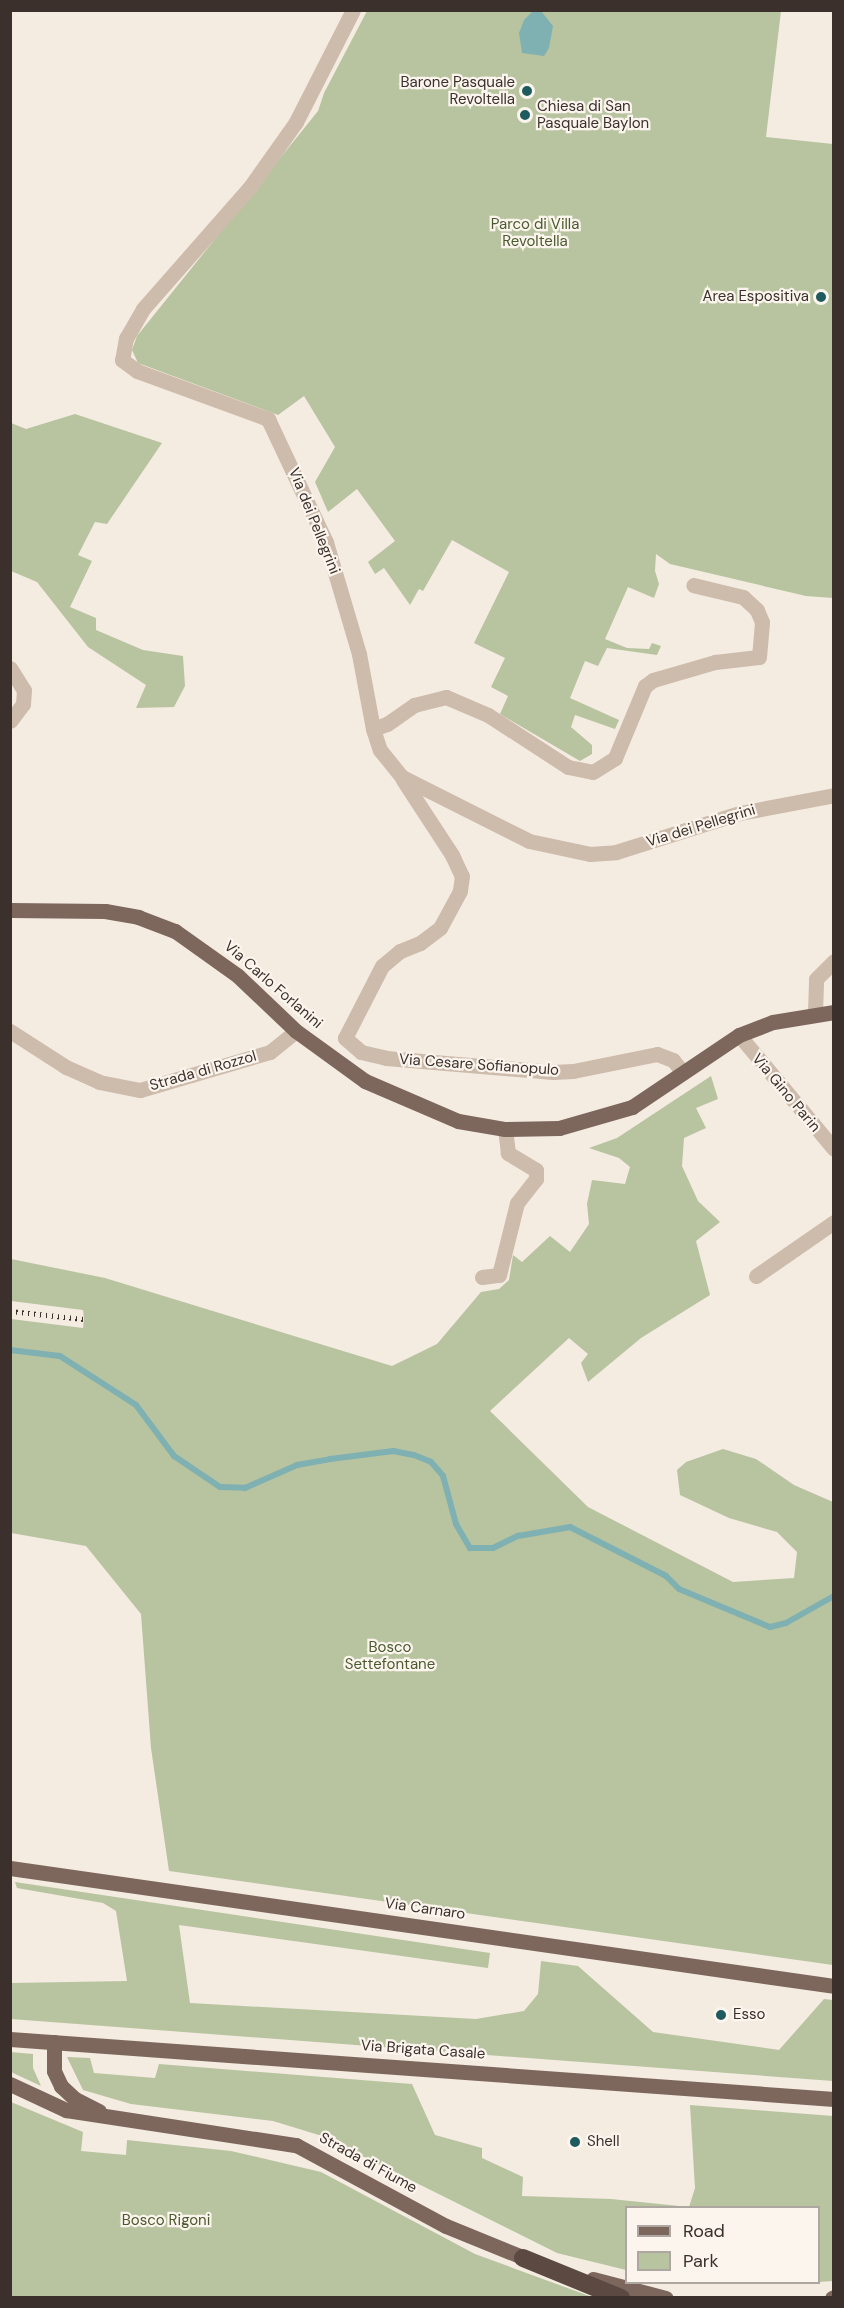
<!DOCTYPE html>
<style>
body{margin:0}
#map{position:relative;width:844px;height:2308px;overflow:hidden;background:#f4ebe1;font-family:"DM Sans",sans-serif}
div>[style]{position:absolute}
.green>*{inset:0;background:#b8c4a0}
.water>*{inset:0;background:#7fb0b2}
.stream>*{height:6px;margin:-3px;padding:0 3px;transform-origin:3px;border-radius:3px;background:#7fb0b2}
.minor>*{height:15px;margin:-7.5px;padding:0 7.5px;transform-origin:7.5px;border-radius:7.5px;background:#cdbbac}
.major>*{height:15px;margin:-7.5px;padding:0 7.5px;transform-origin:7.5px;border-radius:7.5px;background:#7d675c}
.highway>*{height:18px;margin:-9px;padding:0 9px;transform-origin:9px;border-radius:9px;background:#5c4a42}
.rail>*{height:4.5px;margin-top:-2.25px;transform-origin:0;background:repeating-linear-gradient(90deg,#3b302b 0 1.5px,transparent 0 6px)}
.dots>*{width:16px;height:16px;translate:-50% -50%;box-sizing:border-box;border:3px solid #fbf5ee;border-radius:50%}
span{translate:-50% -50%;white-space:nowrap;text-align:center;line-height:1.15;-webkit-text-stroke:4.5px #fbf5ee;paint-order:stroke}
.poi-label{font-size:15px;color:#3b302b}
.right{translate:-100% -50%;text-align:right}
.left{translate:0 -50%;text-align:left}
.park-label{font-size:15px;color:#4a5a2e}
.street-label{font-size:15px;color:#3b302b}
.frame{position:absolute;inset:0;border:12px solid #3b302b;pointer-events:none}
.legend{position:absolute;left:625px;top:2206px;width:195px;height:78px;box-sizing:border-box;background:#fbf5ee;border:2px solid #aea6a0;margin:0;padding:8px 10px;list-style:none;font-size:18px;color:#3b302b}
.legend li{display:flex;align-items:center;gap:12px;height:30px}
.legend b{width:30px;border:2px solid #aea6a0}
</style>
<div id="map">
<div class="green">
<div style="clip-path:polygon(367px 11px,781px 11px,766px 137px,833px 144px,833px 598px,806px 596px,670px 564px,656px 554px,655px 571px,659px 584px,654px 598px,628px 587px,605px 639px,627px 648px,649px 649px,652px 643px,661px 646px,657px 655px,607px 648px,598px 666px,585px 661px,570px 698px,619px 720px,615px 729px,575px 715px,571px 727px,592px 745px,592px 754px,580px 761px,500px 714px,508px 696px,491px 687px,505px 658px,474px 643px,509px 572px,452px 540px,423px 591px,419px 589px,410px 605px,384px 568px,375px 574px,368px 562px,395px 541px,357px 489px,328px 512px,315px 482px,335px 447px,304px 396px,278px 415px,138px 363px,132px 350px,137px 336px,318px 111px,324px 93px)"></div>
<div style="clip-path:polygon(75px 414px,162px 443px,107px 524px,95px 522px,78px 555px,92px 561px,70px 607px,96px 618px,96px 630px,143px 650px,183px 656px,185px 686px,174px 707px,136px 708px,146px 685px,88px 647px,37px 582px,11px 571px,11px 423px,26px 429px)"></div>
<div style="clip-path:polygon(711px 1076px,718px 1099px,696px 1108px,706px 1128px,684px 1138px,682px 1166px,698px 1201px,720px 1222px,696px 1241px,710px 1295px,641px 1338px,588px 1382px,581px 1363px,588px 1354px,569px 1338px,490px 1411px,588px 1507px,733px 1582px,794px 1578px,797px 1552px,777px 1532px,729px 1518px,680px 1495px,677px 1470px,686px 1462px,723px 1449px,756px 1459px,794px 1485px,833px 1502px,833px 1965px,169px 1871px,151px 1748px,141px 1614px,86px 1546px,11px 1533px,11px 1319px,83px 1328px,84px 1319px,83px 1310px,11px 1301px,11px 1259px,105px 1278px,392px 1366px,437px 1344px,481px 1292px,499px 1289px,509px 1280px,513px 1255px,522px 1262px,550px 1236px,570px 1252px,589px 1224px,587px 1204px,592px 1180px,625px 1184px,630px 1167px,619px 1158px,589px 1148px,617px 1138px)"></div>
<div style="clip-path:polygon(15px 1882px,490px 1953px,488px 1968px,179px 1925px,190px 2003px,476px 2019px,524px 2011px,538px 1994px,541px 1961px,578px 1966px,653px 2032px,779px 2050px,824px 1999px,833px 2000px,833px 2081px,11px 2019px,11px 1983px,127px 1981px,116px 1911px,103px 1903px,17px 1888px)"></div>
<div style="clip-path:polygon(10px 2052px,33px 2054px,33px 2068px,41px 2086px,11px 2072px)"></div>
<div style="clip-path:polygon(67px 2057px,90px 2058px,94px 2073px,155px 2078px,159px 2064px,412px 2084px,435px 2135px,482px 2148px,482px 2158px,523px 2177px,522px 2196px,611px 2199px,689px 2207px,695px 2188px,690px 2105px,833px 2116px,833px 2281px,819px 2282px,818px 2208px,626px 2208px,626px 2270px,557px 2253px,322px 2136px,273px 2121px,131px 2104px,83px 2090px)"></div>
<div style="clip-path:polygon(11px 2102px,83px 2132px,81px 2151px,126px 2155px,127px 2140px,231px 2151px,321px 2172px,475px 2254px,592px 2297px,11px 2297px)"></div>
</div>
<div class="water">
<div style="clip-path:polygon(541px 11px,553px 26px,549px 48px,544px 56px,522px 53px,519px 33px,524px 20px,532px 12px)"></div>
</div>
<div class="stream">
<div style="left:10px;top:1350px;width:50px;rotate:6.8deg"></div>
<div style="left:60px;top:1356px;width:90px;rotate:32.8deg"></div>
<div style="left:136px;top:1405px;width:64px;rotate:53.3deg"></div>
<div style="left:174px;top:1456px;width:55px;rotate:34deg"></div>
<div style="left:220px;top:1487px;width:25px;rotate:2deg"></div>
<div style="left:245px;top:1488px;width:57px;rotate:-23.9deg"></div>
<div style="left:297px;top:1465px;width:34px;rotate:-10deg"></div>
<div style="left:330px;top:1459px;width:64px;rotate:-7.2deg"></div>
<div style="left:393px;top:1451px;width:21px;rotate:11deg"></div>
<div style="left:414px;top:1455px;width:18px;rotate:22deg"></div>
<div style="left:431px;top:1462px;width:18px;rotate:49deg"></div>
<div style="left:443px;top:1476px;width:50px;rotate:74.8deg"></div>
<div style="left:456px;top:1524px;width:28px;rotate:60deg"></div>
<div style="left:470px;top:1548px;width:23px"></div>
<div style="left:493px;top:1548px;width:28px;rotate:-26deg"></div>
<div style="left:518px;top:1536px;width:53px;rotate:-9.8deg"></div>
<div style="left:570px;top:1527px;width:108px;rotate:27deg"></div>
<div style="left:666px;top:1576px;width:18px;rotate:45deg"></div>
<div style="left:679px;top:1589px;width:99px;rotate:22.7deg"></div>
<div style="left:770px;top:1627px;width:16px;rotate:-14deg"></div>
<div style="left:786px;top:1623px;width:55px;rotate:-29.4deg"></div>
</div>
<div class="minor">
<div style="left:353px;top:10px;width:126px;rotate:117deg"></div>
<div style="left:296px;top:122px;width:80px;rotate:125.3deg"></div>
<div style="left:250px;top:187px;width:162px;rotate:131.3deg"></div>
<div style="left:143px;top:309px;width:34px;rotate:120deg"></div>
<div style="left:126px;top:338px;width:22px;rotate:100deg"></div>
<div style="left:122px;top:360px;width:19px;rotate:36deg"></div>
<div style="left:137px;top:371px;width:140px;rotate:20.1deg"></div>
<div style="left:268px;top:419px;width:136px;rotate:64.8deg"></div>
<div style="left:326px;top:542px;width:117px;rotate:73.6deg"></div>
<div style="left:359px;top:654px;width:76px;rotate:79.4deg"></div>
<div style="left:373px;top:729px;width:22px;rotate:72deg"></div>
<div style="left:380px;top:750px;width:35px;rotate:51deg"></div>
<div style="left:402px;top:777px;width:142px;rotate:26.7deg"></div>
<div style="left:529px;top:841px;width:62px;rotate:12deg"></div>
<div style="left:590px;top:854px;width:26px;rotate:-4deg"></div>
<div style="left:616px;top:852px;width:130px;rotate:-17.5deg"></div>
<div style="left:740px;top:813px;width:96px;rotate:-10.8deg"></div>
<div style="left:10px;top:668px;width:26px;rotate:58deg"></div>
<div style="left:24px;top:690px;width:14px;rotate:94deg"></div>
<div style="left:23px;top:704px;width:21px;rotate:127deg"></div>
<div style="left:373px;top:729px;width:15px;rotate:-20deg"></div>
<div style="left:387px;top:724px;width:33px;rotate:-35deg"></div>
<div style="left:414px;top:705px;width:33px;rotate:-14deg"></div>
<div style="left:446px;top:697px;width:46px;rotate:23.2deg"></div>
<div style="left:488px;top:715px;width:95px;rotate:33deg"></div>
<div style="left:568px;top:767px;width:25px;rotate:11deg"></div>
<div style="left:593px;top:772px;width:26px;rotate:-32deg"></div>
<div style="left:615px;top:758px;width:78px;rotate:-67.4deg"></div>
<div style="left:645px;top:686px;width:10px;rotate:-37deg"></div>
<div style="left:653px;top:680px;width:65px;rotate:-16.2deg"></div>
<div style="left:715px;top:662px;width:44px;rotate:-6.5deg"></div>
<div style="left:759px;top:657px;width:35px;rotate:-85deg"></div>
<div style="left:762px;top:622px;width:13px;rotate:-113deg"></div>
<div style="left:757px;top:610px;width:19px;rotate:-137deg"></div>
<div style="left:743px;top:597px;width:51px;rotate:-166.5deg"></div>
<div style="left:403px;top:780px;width:90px;rotate:56.8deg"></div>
<div style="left:452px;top:855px;width:23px;rotate:65deg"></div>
<div style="left:462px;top:876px;width:15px;rotate:98deg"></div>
<div style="left:460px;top:891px;width:42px;rotate:118.4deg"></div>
<div style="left:440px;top:928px;width:25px;rotate:143deg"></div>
<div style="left:420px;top:943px;width:22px;rotate:158deg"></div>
<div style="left:400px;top:951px;width:23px;rotate:140deg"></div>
<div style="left:382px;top:966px;width:81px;rotate:117.2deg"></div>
<div style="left:345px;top:1038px;width:21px;rotate:41deg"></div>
<div style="left:361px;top:1052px;width:26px;rotate:13deg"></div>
<div style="left:386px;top:1058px;width:168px;rotate:4.8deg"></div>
<div style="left:553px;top:1072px;width:20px;rotate:-3deg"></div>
<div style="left:573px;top:1071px;width:86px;rotate:-11.4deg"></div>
<div style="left:657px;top:1054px;width:17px;rotate:21deg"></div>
<div style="left:673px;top:1060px;width:16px;rotate:52deg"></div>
<div style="left:815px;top:1012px;width:33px;rotate:-88deg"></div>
<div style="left:816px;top:979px;width:25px;rotate:-45deg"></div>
<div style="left:10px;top:1031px;width:67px;rotate:32.7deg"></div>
<div style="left:66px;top:1067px;width:36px;rotate:24deg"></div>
<div style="left:99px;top:1082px;width:42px;rotate:11deg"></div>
<div style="left:140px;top:1090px;width:135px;rotate:-16.3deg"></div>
<div style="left:270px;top:1052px;width:33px;rotate:-39deg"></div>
<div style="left:739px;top:1035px;width:148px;rotate:50.2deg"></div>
<div style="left:756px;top:1276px;width:95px;rotate:-34.7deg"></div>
<div style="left:482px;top:1277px;width:17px;rotate:-7deg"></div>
<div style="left:499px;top:1275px;width:74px;rotate:-76deg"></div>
<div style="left:517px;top:1203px;width:31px;rotate:-52deg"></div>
<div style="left:536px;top:1179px;width:9px;rotate:-90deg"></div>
<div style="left:536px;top:1170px;width:33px;rotate:-149deg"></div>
<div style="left:508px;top:1153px;width:24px;rotate:-97deg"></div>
</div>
<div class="major">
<div style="left:10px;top:910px;width:95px;rotate:0.6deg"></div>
<div style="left:105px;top:911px;width:34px;rotate:10deg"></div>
<div style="left:138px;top:917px;width:40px;rotate:21deg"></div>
<div style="left:175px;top:931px;width:77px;rotate:35.5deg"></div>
<div style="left:238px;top:976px;width:80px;rotate:43.5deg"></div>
<div style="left:296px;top:1031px;width:85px;rotate:35.9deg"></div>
<div style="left:365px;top:1081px;width:101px;rotate:23.3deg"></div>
<div style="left:458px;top:1121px;width:48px;rotate:9.7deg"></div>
<div style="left:505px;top:1129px;width:54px;rotate:-1.1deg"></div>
<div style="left:559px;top:1128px;width:76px;rotate:-16deg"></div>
<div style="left:632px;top:1107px;width:129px;rotate:-33.9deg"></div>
<div style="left:739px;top:1035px;width:36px;rotate:-21deg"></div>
<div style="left:773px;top:1022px;width:62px;rotate:-9.3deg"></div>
<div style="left:10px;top:1868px;width:832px;rotate:8.15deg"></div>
<div style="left:10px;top:2039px;width:826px;rotate:4.16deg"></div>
<div style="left:54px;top:2042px;width:29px;rotate:90deg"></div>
<div style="left:54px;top:2071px;width:17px;rotate:65deg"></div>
<div style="left:61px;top:2086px;width:19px;rotate:43deg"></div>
<div style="left:75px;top:2099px;width:27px;rotate:27deg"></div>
<div style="left:10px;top:2084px;width:62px;rotate:24.9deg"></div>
<div style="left:66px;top:2110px;width:233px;rotate:8.7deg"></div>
<div style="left:296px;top:2145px;width:170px;rotate:28.4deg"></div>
<div style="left:446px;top:2226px;width:93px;rotate:22.1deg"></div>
<div style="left:593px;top:2279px;width:75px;rotate:14.6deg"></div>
<div style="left:832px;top:2298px;width:2px;rotate:-27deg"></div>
</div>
<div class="highway">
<div style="left:523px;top:2258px;width:106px;rotate:22.2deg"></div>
</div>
<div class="rail">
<div style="left:10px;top:1311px;width:74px;rotate:6.2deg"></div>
</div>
<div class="dots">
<div style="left:527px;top:91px;background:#1f5a5e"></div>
<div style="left:525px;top:115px;background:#1f5a5e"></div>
<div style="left:821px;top:297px;background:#1f5a5e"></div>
<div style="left:721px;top:2015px;background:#1f5a5e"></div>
<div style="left:575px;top:2142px;background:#1f5a5e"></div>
</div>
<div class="poi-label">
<span class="right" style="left:515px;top:91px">Barone Pasquale<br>Revoltella</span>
<span class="left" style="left:537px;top:115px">Chiesa di San<br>Pasquale Baylon</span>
<span class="right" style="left:809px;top:297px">Area Espositiva</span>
<span class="left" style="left:733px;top:2015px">Esso</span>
<span class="left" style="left:587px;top:2142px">Shell</span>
</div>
<div class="park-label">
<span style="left:535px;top:233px">Parco di Villa<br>Revoltella</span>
<span style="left:390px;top:1656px">Bosco<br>Settefontane</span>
<span style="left:166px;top:2221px">Bosco Rigoni</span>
</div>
<div class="street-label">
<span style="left:314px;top:521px;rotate:68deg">Via dei Pellegrini</span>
<span style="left:701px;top:826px;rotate:-17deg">Via dei Pellegrini</span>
<span style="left:273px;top:985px;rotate:41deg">Via Carlo Forlanini</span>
<span style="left:479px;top:1065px;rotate:4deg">Via Cesare Sofianopulo</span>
<span style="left:203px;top:1071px;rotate:-16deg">Strada di Rozzol</span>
<span style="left:786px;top:1093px;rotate:50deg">Via Gino Parin</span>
<span style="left:425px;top:1909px;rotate:8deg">Via Carnaro</span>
<span style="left:423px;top:2050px;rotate:4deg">Via Brigata Casale</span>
<span style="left:368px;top:2163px;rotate:29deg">Strada di Fiume</span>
</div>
<div class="frame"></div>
<ul class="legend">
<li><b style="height:8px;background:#7d675c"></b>Road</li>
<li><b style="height:16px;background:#b8c4a0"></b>Park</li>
</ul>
</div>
